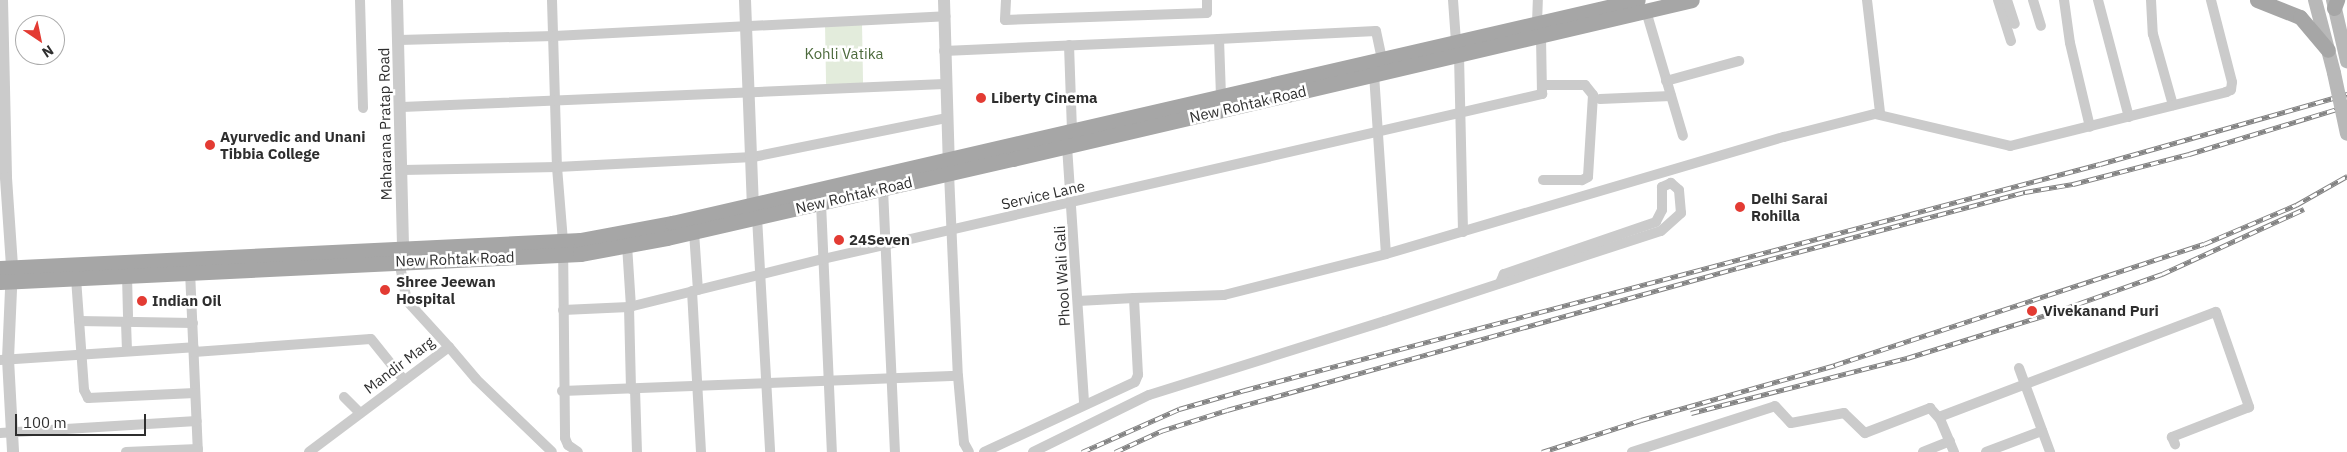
<!DOCTYPE html>
<style>
body{margin:0}
#map{position:relative;width:2347px;height:452px;overflow:hidden;background:#fff;font-family:"IBM Plex Sans",sans-serif}
div>[style]{position:absolute}
.green>*{inset:0;background:#e3ecdc;transform-origin:0 0}
.minor>*{height:10px;margin:-5px;padding:0 5px;transform-origin:5px;border-radius:5px;background:#cbcbcb}
.tertiary>*{height:12px;margin:-6px;padding:0 6px;transform-origin:6px;border-radius:6px;background:#cbcbcb}
.secondary>*{height:14px;margin:-7px;padding:0 7px;transform-origin:7px;border-radius:7px;background:#b8b8b8}
.primary>*{height:15px;margin:-7.5px;padding:0 7.5px;transform-origin:7.5px;border-radius:7.5px;background:#a6a6a6}
.rail>*{height:4.5px;margin-top:-2.25px;transform-origin:0;background:repeating-linear-gradient(90deg,#fff 0 8px,#838383 0 16px);box-sizing:border-box;border-block:1px solid #838383}
.secondary-bridge>*{height:14px;margin:-7px;padding:0 7px;transform-origin:7px;border-radius:7px;background:#b8b8b8}
.dots>*{width:14px;height:14px;translate:-50% -50%;box-sizing:border-box;border:2px solid #fff;border-radius:50%}
span{translate:-50% -50%;white-space:nowrap;text-align:center;line-height:1.15;-webkit-text-stroke:5px #fff;paint-order:stroke}
.park-label{font-size:15px;color:#4c6a3c}
.poi-label{font-size:15px;color:#2e2e2e;font-weight:700}
.left{translate:0 -50%;text-align:left}
.street-label{font-size:15px;color:#2e2e2e}
.north{position:absolute;left:15px;top:15px;width:50px;height:50px;box-sizing:border-box;background:#fff;border:1px solid #ababab;border-radius:50%;rotate:146deg;font-size:14px;font-weight:700;line-height:20px;text-align:center;color:#2e2e2e}
.north::after{content:'';display:block;margin:auto;width:18px;height:22px;background:#e33b33;clip-path:polygon(50% 0,100% 100%,50% 72%,0 100%)}
.scale{position:absolute;left:15px;top:414px;width:131px;height:22px;box-sizing:border-box;border:2px solid #2e2e2e;border-top:0;padding-left:6px;font-size:15px;line-height:18px;white-space:nowrap;color:#2e2e2e;-webkit-text-stroke:4px #fff;paint-order:stroke}
</style>
<div id="map">
<div class="green">
<div style="left:862px;top:23px;width:61px;height:37px;rotate:89deg"></div>
</div>
<div class="minor">
<div style="left:360px;top:0;width:108px;rotate:88.4deg"></div>
<div style="left:552px;top:0;width:167px;rotate:88.3deg"></div>
<div style="left:557px;top:167px;width:74px;rotate:85.4deg"></div>
<div style="left:563px;top:241px;width:197px;rotate:89.4deg"></div>
<div style="left:565px;top:438px;width:8px;rotate:67deg"></div>
<div style="left:568px;top:445px;width:12px;rotate:35deg"></div>
<div style="left:1006px;top:0;width:20px;rotate:93deg"></div>
<div style="left:1005px;top:20px;width:202px;rotate:-2deg"></div>
<div style="left:1207px;top:13px;width:13px;rotate:-90deg"></div>
<div style="left:1453px;top:0;width:42px;rotate:85.9deg"></div>
<div style="left:1867px;top:0;width:114px;rotate:83.4deg"></div>
<div style="left:1998px;top:0;width:43px;rotate:72.4deg"></div>
<div style="left:2007px;top:0;width:25px;rotate:72deg"></div>
<div style="left:2033px;top:0;width:27px;rotate:73deg"></div>
<div style="left:2064px;top:0;width:43px;rotate:82.1deg"></div>
<div style="left:2070px;top:43px;width:86px;rotate:76.6deg"></div>
<div style="left:2098px;top:0;width:121px;rotate:75.2deg"></div>
<div style="left:2151px;top:0;width:34px;rotate:87deg"></div>
<div style="left:2153px;top:34px;width:74px;rotate:74.3deg"></div>
<div style="left:1646px;top:11px;width:130px;rotate:73.5deg"></div>
<div style="left:1537px;top:24px;width:24px;rotate:-88deg"></div>
<div style="left:1218px;top:39px;width:158px;rotate:-2.9deg"></div>
<div style="left:1376px;top:31px;width:30px;rotate:78deg"></div>
<div style="left:399px;top:40px;width:155px;rotate:-1.5deg"></div>
<div style="left:554px;top:36px;width:392px;rotate:-2.9deg"></div>
<div style="left:1069px;top:45px;width:86px;rotate:88deg"></div>
<div style="left:944px;top:51px;width:275px;rotate:-2.5deg"></div>
<div style="left:1219px;top:39px;width:58px;rotate:88deg"></div>
<div style="left:1459px;top:55px;width:177px;rotate:88.7deg"></div>
<div style="left:1374px;top:74px;width:180px;rotate:86.2deg"></div>
<div style="left:1666px;top:81px;width:76px;rotate:-15.3deg"></div>
<div style="left:1542px;top:85px;width:43px"></div>
<div style="left:1585px;top:85px;width:13px;rotate:51deg"></div>
<div style="left:1593px;top:95px;width:82px;rotate:93.5deg"></div>
<div style="left:1588px;top:177px;width:7px;rotate:153deg"></div>
<div style="left:1582px;top:180px;width:39px;rotate:180deg"></div>
<div style="left:1600px;top:99px;width:71px;rotate:-2.4deg"></div>
<div style="left:402px;top:107px;width:543px;rotate:-2.43deg"></div>
<div style="left:1067px;top:146px;width:259px;rotate:86.2deg"></div>
<div style="left:402px;top:170px;width:155px;rotate:-1.1deg"></div>
<div style="left:557px;top:167px;width:196px;rotate:-2.9deg"></div>
<div style="left:753px;top:157px;width:198px;rotate:-11.4deg"></div>
<div style="left:949px;top:173px;width:203px;rotate:87.5deg"></div>
<div style="left:958px;top:376px;width:67px;rotate:84.9deg"></div>
<div style="left:964px;top:443px;width:10px;rotate:61deg"></div>
<div style="left:883px;top:189px;width:263px;rotate:87.4deg"></div>
<div style="left:821px;top:203px;width:249px;rotate:87.5deg"></div>
<div style="left:757px;top:217px;width:235px;rotate:86.8deg"></div>
<div style="left:694px;top:232px;width:58px;rotate:86.1deg"></div>
<div style="left:627px;top:245px;width:62px;rotate:86.3deg"></div>
<div style="left:190px;top:271px;width:181px;rotate:87.5deg"></div>
<div style="left:127px;top:275px;width:41px;rotate:88.6deg"></div>
<div style="left:76px;top:278px;width:112px;rotate:85.9deg"></div>
<div style="left:84px;top:390px;width:9px;rotate:63deg"></div>
<div style="left:88px;top:398px;width:107px;rotate:-2.7deg"></div>
<div style="left:692px;top:291px;width:161px;rotate:86.8deg"></div>
<div style="left:1078px;top:301px;width:56px;rotate:-3.1deg"></div>
<div style="left:629px;top:307px;width:82px;rotate:88.6deg"></div>
<div style="left:563px;top:310px;width:66px;rotate:-2.6deg"></div>
<div style="left:629px;top:307px;width:200px;rotate:-13.9deg"></div>
<div style="left:823px;top:259px;width:738px;rotate:-12.92deg"></div>
<div style="left:1542px;top:94px;width:59px;rotate:-91deg"></div>
<div style="left:79px;top:321px;width:114px;rotate:1deg"></div>
<div style="left:126px;top:322px;width:29px;rotate:88deg"></div>
<div style="left:449px;top:347px;width:42px;rotate:49.8deg"></div>
<div style="left:476px;top:379px;width:105px;rotate:43.8deg"></div>
<div style="left:194px;top:352px;width:177px;rotate:-4.2deg"></div>
<div style="left:371px;top:339px;width:53px;rotate:51.2deg"></div>
<div style="left:0;top:360px;width:194px;rotate:-3.8deg"></div>
<div style="left:2019px;top:368px;width:90px;rotate:69.7deg"></div>
<div style="left:635px;top:389px;width:63px;rotate:88.2deg"></div>
<div style="left:562px;top:391px;width:396px;rotate:-2.2deg"></div>
<div style="left:344px;top:397px;width:23px;rotate:45deg"></div>
<div style="left:1939px;top:417px;width:296px;rotate:-20.8deg"></div>
<div style="left:2216px;top:312px;width:101px;rotate:70.8deg"></div>
<div style="left:2249px;top:407px;width:83px;rotate:158.7deg"></div>
<div style="left:2172px;top:437px;width:8px;rotate:67deg"></div>
<div style="left:0;top:433px;width:197px;rotate:-3.5deg"></div>
<div style="left:126px;top:452px;width:72px;rotate:-2.4deg"></div>
<div style="left:309px;top:452px;width:175px;rotate:-36.9deg"></div>
<div style="left:449px;top:347px;width:62px;rotate:-132.4deg"></div>
<div style="left:407px;top:301px;width:41px;rotate:-101.3deg"></div>
<div style="left:984px;top:452px;width:166px;rotate:-24.9deg"></div>
<div style="left:1135px;top:382px;width:8px;rotate:-67deg"></div>
<div style="left:1138px;top:375px;width:77px;rotate:-93deg"></div>
<div style="left:1134px;top:298px;width:90px;rotate:-1.9deg"></div>
<div style="left:1224px;top:295px;width:167px;rotate:-14.2deg"></div>
<div style="left:1386px;top:254px;width:415px;rotate:-16.4deg"></div>
<div style="left:1784px;top:137px;width:94px;rotate:-14.2deg"></div>
<div style="left:1875px;top:114px;width:139px;rotate:13.3deg"></div>
<div style="left:2010px;top:146px;width:223px;rotate:-14deg"></div>
<div style="left:2226px;top:92px;width:5px;rotate:-22deg"></div>
<div style="left:2231px;top:90px;width:8px;rotate:-83deg"></div>
<div style="left:2232px;top:82px;width:85px;rotate:-104.4deg"></div>
<div style="left:1033px;top:452px;width:129px;rotate:-26.2deg"></div>
<div style="left:1149px;top:395px;width:247px;rotate:-17.4deg"></div>
<div style="left:1385px;top:321px;width:290px;rotate:-18.1deg"></div>
<div style="left:1661px;top:231px;width:27px;rotate:-42deg"></div>
<div style="left:1681px;top:213px;width:23px;rotate:-95deg"></div>
<div style="left:1679px;top:190px;width:11px;rotate:-139deg"></div>
<div style="left:1671px;top:183px;width:10px;rotate:156deg"></div>
<div style="left:1662px;top:187px;width:23px;rotate:90deg"></div>
<div style="left:1662px;top:210px;width:13px;rotate:117deg"></div>
<div style="left:1656px;top:222px;width:161px;rotate:161.1deg"></div>
<div style="left:1504px;top:274px;width:10px;rotate:114deg"></div>
<div style="left:1632px;top:452px;width:150px;rotate:-17.8deg"></div>
<div style="left:1775px;top:406px;width:23px;rotate:47deg"></div>
<div style="left:1791px;top:423px;width:54px;rotate:-10.7deg"></div>
<div style="left:1844px;top:413px;width:29px;rotate:44deg"></div>
<div style="left:1865px;top:433px;width:70px;rotate:-21deg"></div>
<div style="left:1930px;top:408px;width:15px;rotate:48deg"></div>
<div style="left:1940px;top:419px;width:36px;rotate:67deg"></div>
<div style="left:1923px;top:452px;width:29px;rotate:-22deg"></div>
<div style="left:1986px;top:452px;width:60px;rotate:-20.6deg"></div>
</div>
<div class="tertiary">
<div style="left:2px;top:0;width:178px;rotate:88.7deg"></div>
<div style="left:6px;top:178px;width:89px;rotate:86.1deg"></div>
<div style="left:12px;top:267px;width:92px;rotate:92.5deg"></div>
<div style="left:8px;top:359px;width:93px;rotate:86.9deg"></div>
<div style="left:397px;top:0;width:248px;rotate:88.6deg"></div>
<div style="left:745px;top:0;width:205px;rotate:87.8deg"></div>
<div style="left:944px;top:0;width:168px;rotate:88.3deg"></div>
</div>
<div class="secondary">
<div style="left:2315px;top:0;width:75px;rotate:75.4deg"></div>
<div style="left:2333px;top:0;width:63px;rotate:77.1deg"></div>
</div>
<div class="primary">
<div style="left:2257px;top:0;width:46px;rotate:21.6deg"></div>
<div style="left:2300px;top:17px;width:43px;rotate:49.7deg"></div>
<div style="left:2334px;top:8px;width:9px;rotate:-69deg"></div>
<div style="left:0;top:268px;width:581px;rotate:-2.76deg"></div>
<div style="left:580px;top:240px;width:94px;rotate:-10.5deg"></div>
<div style="left:672px;top:223px;width:991px;rotate:-13deg"></div>
<div style="left:0;top:282px;width:581px;rotate:-2.76deg"></div>
<div style="left:580px;top:254px;width:88px;rotate:-10.4deg"></div>
<div style="left:667px;top:238px;width:355px;rotate:-12.9deg"></div>
<div style="left:1013px;top:159px;width:697px;rotate:-13.18deg"></div>
</div>
<div class="rail">
<div style="left:1691px;top:413px;width:223px;rotate:-14.3deg"></div>
<div style="left:1907px;top:358px;width:149px;rotate:-17.2deg"></div>
<div style="left:2049px;top:314px;width:120px;rotate:-19.5deg"></div>
<div style="left:2162px;top:274px;width:156px;rotate:-24.6deg"></div>
<div style="left:1082px;top:452px;width:106px;rotate:-23.9deg"></div>
<div style="left:1179px;top:409px;width:69px;rotate:-16.1deg"></div>
<div style="left:1245px;top:390px;width:884px;rotate:-14.81deg"></div>
<div style="left:2100px;top:164px;width:257px;rotate:-15.8deg"></div>
<div style="left:1115px;top:452px;width:51px;rotate:-24.5deg"></div>
<div style="left:1161px;top:431px;width:69px;rotate:-17.7deg"></div>
<div style="left:1227px;top:410px;width:529px;rotate:-15.56deg"></div>
<div style="left:1737px;top:268px;width:298px;rotate:-14.8deg"></div>
<div style="left:2025px;top:192px;width:49px;rotate:-9.5deg"></div>
<div style="left:2073px;top:184px;width:120px;rotate:-14.5deg"></div>
<div style="left:2189px;top:154px;width:165px;rotate:-16.9deg"></div>
<div style="left:1542px;top:452px;width:104px;rotate:-17.9deg"></div>
<div style="left:1641px;top:420px;width:202px;rotate:-15.8deg"></div>
<div style="left:1835px;top:365px;width:388px;rotate:-18.2deg"></div>
<div style="left:2204px;top:244px;width:100px;rotate:-23deg"></div>
<div style="left:2296px;top:205px;width:59px;rotate:-29.6deg"></div>
</div>
<div class="secondary-bridge">
<div style="left:2334px;top:73px;width:62px;rotate:78deg"></div>
</div>
<div class="dots">
<div style="left:981px;top:98px;background:#e33b33"></div>
<div style="left:210px;top:145px;background:#e33b33"></div>
<div style="left:1740px;top:207px;background:#e33b33"></div>
<div style="left:839px;top:240px;background:#e33b33"></div>
<div style="left:385px;top:290px;background:#e33b33"></div>
<div style="left:142px;top:301px;background:#e33b33"></div>
<div style="left:2032px;top:311px;background:#e33b33"></div>
</div>
<div class="park-label">
<span style="left:844px;top:54px">Kohli Vatika</span>
</div>
<div class="poi-label">
<span class="left" style="left:991px;top:98px">Liberty Cinema</span>
<span class="left" style="left:220px;top:145px">Ayurvedic and Unani<br>Tibbia College</span>
<span class="left" style="left:1751px;top:207px">Delhi Sarai<br>Rohilla</span>
<span class="left" style="left:849px;top:240px">24Seven</span>
<span class="left" style="left:396px;top:290px">Shree Jeewan<br>Hospital</span>
<span class="left" style="left:152px;top:301px">Indian Oil</span>
<span class="left" style="left:2043px;top:311px">Vivekanand Puri</span>
</div>
<div class="street-label">
<span style="left:1248px;top:104px;rotate:-13deg">New Rohtak Road</span>
<span style="left:385px;top:124px;rotate:-91deg">Maharana Pratap Road</span>
<span style="left:854px;top:195px;rotate:-13deg">New Rohtak Road</span>
<span style="left:1043px;top:195px;rotate:-13deg">Service Lane</span>
<span style="left:455px;top:259px;rotate:-2deg">New Rohtak Road</span>
<span style="left:1062px;top:276px;rotate:-93deg">Phool Wali Gali</span>
<span style="left:399px;top:365px;rotate:-37deg">Mandir Marg</span>
</div>
<div class="north">N</div>
<div class="scale">100 m</div>
</div>
